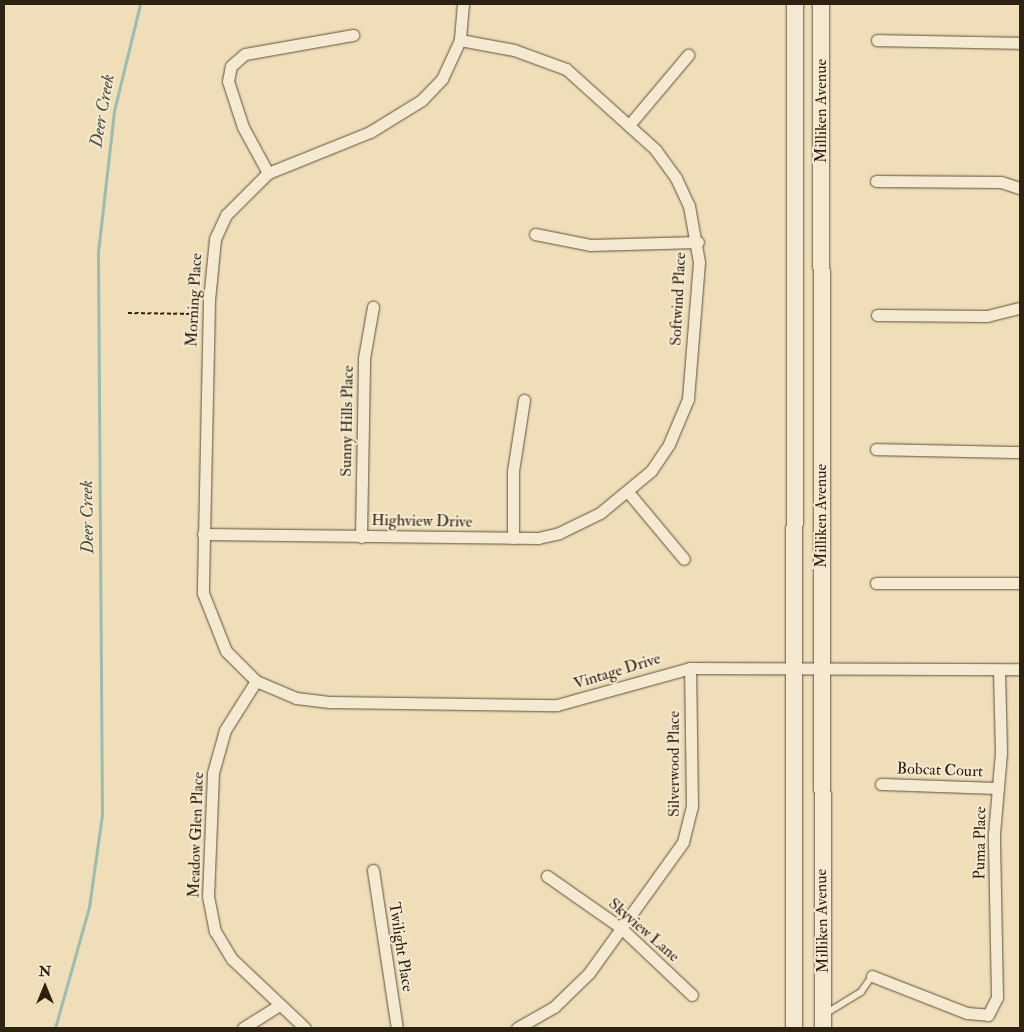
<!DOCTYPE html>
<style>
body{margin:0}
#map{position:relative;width:1024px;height:1032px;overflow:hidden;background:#efdeb8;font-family:"IM FELL Double Pica",serif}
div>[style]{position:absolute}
.stream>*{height:3px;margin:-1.5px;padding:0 1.5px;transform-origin:1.5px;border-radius:1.5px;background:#9abcb1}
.path>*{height:2px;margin-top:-1px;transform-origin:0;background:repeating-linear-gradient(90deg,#2d2111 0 4px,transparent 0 6.5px)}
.roads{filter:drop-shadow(0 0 1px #5e503b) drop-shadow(0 0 1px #5e503b)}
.lane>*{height:5.5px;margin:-2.75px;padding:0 2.75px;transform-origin:2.75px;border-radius:2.75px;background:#f5ead1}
.street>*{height:11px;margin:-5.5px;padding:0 5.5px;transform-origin:5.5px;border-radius:5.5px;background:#f5ead1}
.secondary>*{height:16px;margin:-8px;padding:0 8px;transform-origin:8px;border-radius:8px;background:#f5ead1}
span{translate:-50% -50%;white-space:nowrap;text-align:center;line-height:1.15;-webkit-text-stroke:4px #f5ead1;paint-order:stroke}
.street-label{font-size:16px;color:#2d2111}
.water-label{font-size:18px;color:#4e5041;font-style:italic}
.frame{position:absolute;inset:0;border:5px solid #2d2111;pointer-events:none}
.north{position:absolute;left:20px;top:962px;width:50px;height:50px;-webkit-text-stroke:4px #f5ead1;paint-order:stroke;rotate:0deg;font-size:14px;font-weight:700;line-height:20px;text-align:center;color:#2d2111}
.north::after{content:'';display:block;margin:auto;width:18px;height:22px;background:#2d2111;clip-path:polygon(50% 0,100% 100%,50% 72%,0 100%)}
</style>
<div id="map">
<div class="stream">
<div style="left:55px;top:1028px;width:126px;rotate:-74.3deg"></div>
<div style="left:89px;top:907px;width:93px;rotate:-82deg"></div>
<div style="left:102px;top:815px;width:563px;rotate:-90.41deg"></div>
<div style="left:98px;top:252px;width:142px;rotate:-83.5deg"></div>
<div style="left:114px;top:111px;width:110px;rotate:-76.3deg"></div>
</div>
<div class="path">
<div style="left:128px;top:313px;width:71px;rotate:0.8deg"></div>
</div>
<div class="roads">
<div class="lane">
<div style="left:825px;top:1014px;width:42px;rotate:-31.4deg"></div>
<div style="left:861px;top:992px;width:19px;rotate:-55deg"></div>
</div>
<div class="street">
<div style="left:463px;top:4px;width:36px;rotate:95deg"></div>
<div style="left:460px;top:40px;width:43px;rotate:114.8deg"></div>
<div style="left:442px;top:79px;width:29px;rotate:134deg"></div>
<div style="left:422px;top:100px;width:61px;rotate:148.4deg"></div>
<div style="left:370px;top:132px;width:110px;rotate:158.1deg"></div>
<div style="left:268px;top:173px;width:59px;rotate:135deg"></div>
<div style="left:226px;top:215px;width:26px;rotate:115deg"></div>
<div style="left:215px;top:239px;width:61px;rotate:95.6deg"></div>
<div style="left:209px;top:300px;width:293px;rotate:91.2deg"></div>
<div style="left:203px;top:593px;width:62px;rotate:68.4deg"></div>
<div style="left:226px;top:651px;width:42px;rotate:45deg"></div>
<div style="left:256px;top:681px;width:43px;rotate:23deg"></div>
<div style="left:296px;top:698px;width:35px;rotate:7deg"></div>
<div style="left:331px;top:702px;width:226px;rotate:0.8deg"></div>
<div style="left:557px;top:705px;width:138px;rotate:-15.5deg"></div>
<div style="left:690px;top:668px;width:330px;rotate:0.2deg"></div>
<div style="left:877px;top:40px;width:143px;rotate:1.2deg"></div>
<div style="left:629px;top:125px;width:92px;rotate:-49.9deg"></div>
<div style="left:268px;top:173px;width:52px;rotate:-118.5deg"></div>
<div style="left:243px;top:127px;width:48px;rotate:-108.1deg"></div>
<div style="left:228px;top:81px;width:15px;rotate:-79deg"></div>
<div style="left:231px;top:66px;width:18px;rotate:-41deg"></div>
<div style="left:245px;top:54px;width:110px;rotate:-10deg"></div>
<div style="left:876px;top:181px;width:125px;rotate:0.5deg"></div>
<div style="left:1001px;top:182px;width:20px;rotate:18deg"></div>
<div style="left:535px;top:234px;width:56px;rotate:11.3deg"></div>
<div style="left:590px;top:245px;width:108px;rotate:-1.6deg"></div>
<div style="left:877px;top:315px;width:110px;rotate:0.5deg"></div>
<div style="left:987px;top:316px;width:34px;rotate:-14deg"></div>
<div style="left:876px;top:449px;width:144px;rotate:1.2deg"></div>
<div style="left:628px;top:492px;width:87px;rotate:50.1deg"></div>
<div style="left:203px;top:534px;width:335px;rotate:0.7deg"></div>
<div style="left:538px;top:538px;width:22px;rotate:-13deg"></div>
<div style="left:559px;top:533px;width:46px;rotate:-26deg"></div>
<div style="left:600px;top:513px;width:66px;rotate:-39.5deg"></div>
<div style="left:651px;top:471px;width:32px;rotate:-56deg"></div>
<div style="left:669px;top:444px;width:49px;rotate:-67.1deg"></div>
<div style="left:688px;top:399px;width:137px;rotate:-85.4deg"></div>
<div style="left:699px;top:262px;width:57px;rotate:-100.1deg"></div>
<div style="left:689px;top:206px;width:31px;rotate:-115deg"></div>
<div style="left:676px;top:178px;width:34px;rotate:-126deg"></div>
<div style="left:656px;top:150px;width:121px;rotate:-138deg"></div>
<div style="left:566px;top:69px;width:55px;rotate:-159.9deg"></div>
<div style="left:514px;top:50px;width:55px;rotate:-169.5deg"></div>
<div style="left:361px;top:537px;width:179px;rotate:-89deg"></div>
<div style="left:364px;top:358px;width:52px;rotate:-80deg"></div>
<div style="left:513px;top:538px;width:67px;rotate:-90deg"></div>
<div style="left:513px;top:471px;width:72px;rotate:-81.2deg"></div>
<div style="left:876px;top:583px;width:144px"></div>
<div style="left:256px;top:681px;width:58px;rotate:122.3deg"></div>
<div style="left:225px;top:730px;width:45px;rotate:105.6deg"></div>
<div style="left:213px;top:773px;width:123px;rotate:92.3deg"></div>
<div style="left:208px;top:896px;width:36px;rotate:79deg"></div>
<div style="left:215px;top:931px;width:33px;rotate:59deg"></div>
<div style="left:232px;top:959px;width:100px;rotate:43.4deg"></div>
<div style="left:881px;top:784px;width:117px;rotate:2deg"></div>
<div style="left:373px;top:870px;width:160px;rotate:81.4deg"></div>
<div style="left:547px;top:876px;width:89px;rotate:34.9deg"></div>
<div style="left:620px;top:927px;width:99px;rotate:43.4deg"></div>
<div style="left:872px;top:976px;width:102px;rotate:21.3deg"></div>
<div style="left:967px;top:1013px;width:21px;rotate:5deg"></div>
<div style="left:988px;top:1015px;width:20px;rotate:-63deg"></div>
<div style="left:997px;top:997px;width:163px;rotate:-91.1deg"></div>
<div style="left:994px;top:834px;width:82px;rotate:-85.1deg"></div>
<div style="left:1001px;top:752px;width:82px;rotate:-91.4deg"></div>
<div style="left:243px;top:1028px;width:41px;rotate:-32.2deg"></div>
<div style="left:517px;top:1028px;width:43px;rotate:-29.6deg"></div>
<div style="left:554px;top:1007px;width:49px;rotate:-44.2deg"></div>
<div style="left:589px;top:973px;width:161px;rotate:-54.3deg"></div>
<div style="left:683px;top:842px;width:37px;rotate:-76deg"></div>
<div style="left:692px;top:806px;width:138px;rotate:-90.8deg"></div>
</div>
<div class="secondary">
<div style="left:821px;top:4px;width:1024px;rotate:89.89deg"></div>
<div style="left:794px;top:1028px;width:1024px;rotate:-89.94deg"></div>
</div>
</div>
<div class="street-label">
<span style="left:821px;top:111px;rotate:-90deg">Milliken Avenue</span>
<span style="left:678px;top:299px;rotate:-87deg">Softwind Place</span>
<span style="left:194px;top:300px;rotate:-87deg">Morning Place</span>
<span style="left:347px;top:421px;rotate:-89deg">Sunny Hills Place</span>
<span style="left:821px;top:516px;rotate:-90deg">Milliken Avenue</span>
<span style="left:422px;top:521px;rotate:1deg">Highview Drive</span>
<span style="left:617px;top:671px;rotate:-17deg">Vintage Drive</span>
<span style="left:674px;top:764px;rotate:-90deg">Silverwood Place</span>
<span style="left:940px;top:770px;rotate:2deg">Bobcat Court</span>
<span style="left:196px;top:835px;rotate:-88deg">Meadow Glen Place</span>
<span style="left:980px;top:843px;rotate:-89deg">Puma Place</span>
<span style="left:822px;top:921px;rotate:-91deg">Milliken Avenue</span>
<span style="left:644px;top:930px;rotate:41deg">Skyview Lane</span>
<span style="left:401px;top:947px;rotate:81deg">Twilight Place</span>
</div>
<div class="water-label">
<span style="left:103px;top:111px;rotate:-80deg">Deer Creek</span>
<span style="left:88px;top:517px;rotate:-91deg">Deer Creek</span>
</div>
<div class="frame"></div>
<div class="north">N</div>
</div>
